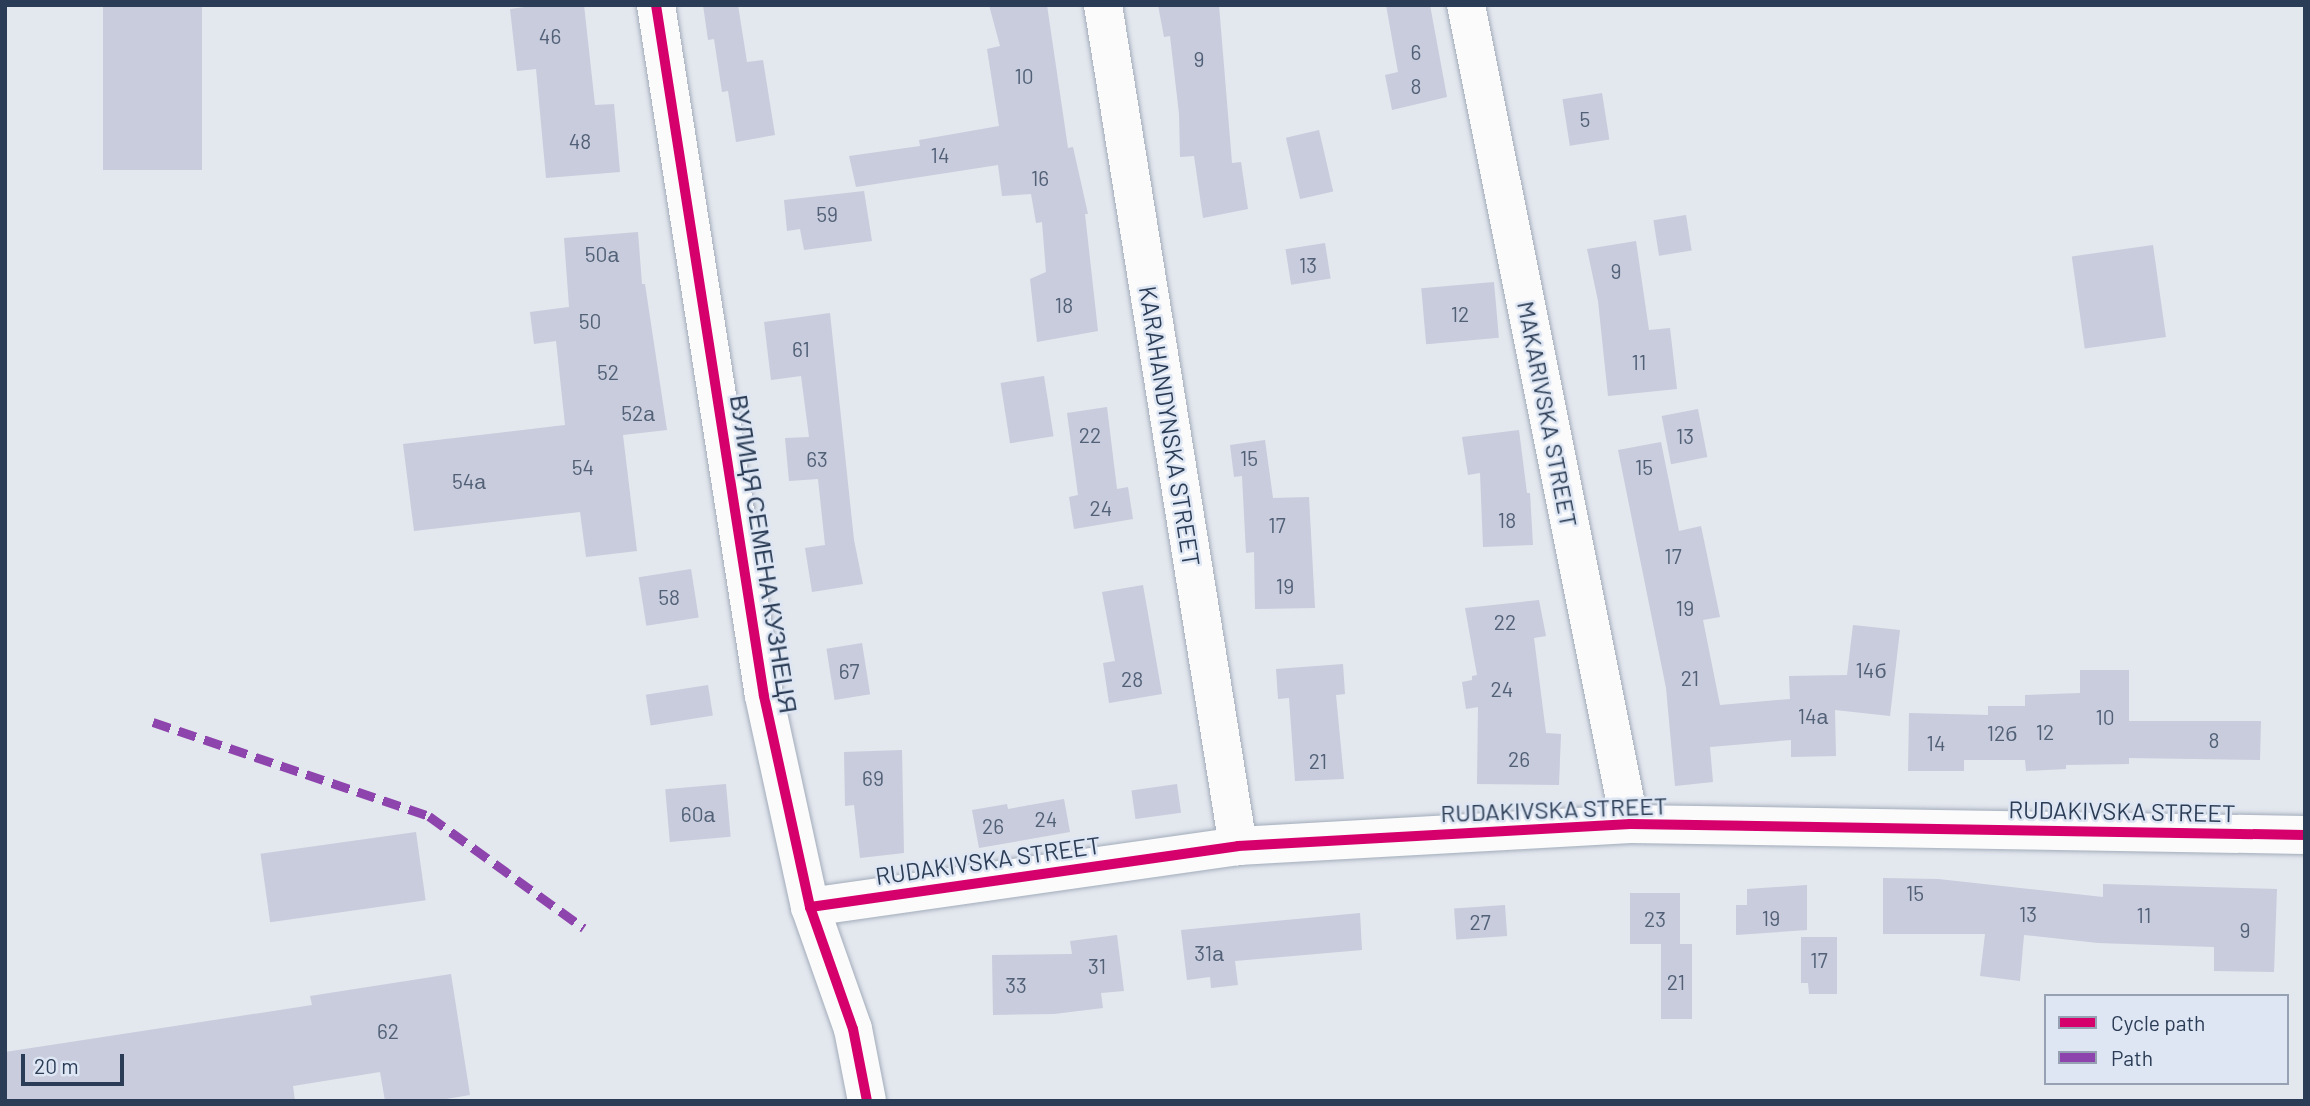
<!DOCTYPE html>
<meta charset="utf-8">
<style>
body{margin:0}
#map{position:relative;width:2310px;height:1106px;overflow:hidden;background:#e3e7ee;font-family:Barlow,sans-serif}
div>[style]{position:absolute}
.building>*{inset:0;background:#c8ccdc;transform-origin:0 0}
.roads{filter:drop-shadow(0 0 2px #a2acba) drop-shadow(0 0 2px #a2acba)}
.street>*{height:38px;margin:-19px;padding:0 19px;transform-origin:19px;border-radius:19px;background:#fbfbfc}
.quiet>*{height:9px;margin-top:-4.5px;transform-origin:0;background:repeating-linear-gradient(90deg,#8e44ad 0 18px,transparent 0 27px)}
.cycleway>*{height:10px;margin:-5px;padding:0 5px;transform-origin:5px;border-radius:5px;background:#d6006c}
span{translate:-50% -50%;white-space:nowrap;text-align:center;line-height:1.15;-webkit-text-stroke:5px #dee6f3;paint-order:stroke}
.number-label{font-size:21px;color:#526178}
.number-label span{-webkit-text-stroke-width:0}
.street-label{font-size:24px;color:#2b3d56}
.frame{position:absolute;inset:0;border:7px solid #2b3d56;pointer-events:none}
.legend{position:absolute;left:2044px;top:994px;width:245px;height:91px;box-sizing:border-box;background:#dee6f3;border:2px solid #96a2b4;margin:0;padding:9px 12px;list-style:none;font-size:21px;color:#2b3d56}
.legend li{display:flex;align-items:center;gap:14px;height:35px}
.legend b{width:35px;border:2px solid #96a2b4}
.scale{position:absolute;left:21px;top:1054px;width:103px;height:32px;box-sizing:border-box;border:4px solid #2b3d56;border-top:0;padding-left:9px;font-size:21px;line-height:24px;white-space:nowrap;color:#2b3d56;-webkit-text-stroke:5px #dee6f3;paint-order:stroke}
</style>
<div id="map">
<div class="building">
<div style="left:103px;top:5px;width:99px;height:165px"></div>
<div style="clip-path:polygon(540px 5px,584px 5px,595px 105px,614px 104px,620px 172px,546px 178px,536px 69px,517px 71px,510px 9px)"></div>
<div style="clip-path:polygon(703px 5px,738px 5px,747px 62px,763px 60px,775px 135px,736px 142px,728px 91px,722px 92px,714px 39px,708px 40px)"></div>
<div style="clip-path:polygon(989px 5px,1047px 5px,1068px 148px,1073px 147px,1088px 214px,1085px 214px,1098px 331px,1037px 342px,1030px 279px,1046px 272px,1042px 222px,1036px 223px,1031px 194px,1002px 196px,998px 165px,856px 187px,849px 156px,920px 146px,919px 140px,999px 126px,987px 49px,1000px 46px)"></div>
<div style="clip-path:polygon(1158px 5px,1219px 5px,1232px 163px,1241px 162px,1248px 209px,1203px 218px,1194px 156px,1180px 157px,1179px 114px,1170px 36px,1164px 37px)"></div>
<div style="clip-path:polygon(1386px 5px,1430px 5px,1447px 97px,1392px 110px,1385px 75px,1398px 72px)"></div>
<div style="left:1602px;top:93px;width:47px;height:40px;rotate:81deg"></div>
<div style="left:1319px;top:130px;width:63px;height:34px;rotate:77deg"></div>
<div style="clip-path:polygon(864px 191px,872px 241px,804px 250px,800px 229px,787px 231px,784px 200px)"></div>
<div style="left:1686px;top:215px;width:36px;height:33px;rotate:81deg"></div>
<div style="clip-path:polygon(638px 232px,642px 284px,645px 284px,667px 430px,623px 435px,637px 551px,586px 557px,580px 512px,414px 531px,403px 444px,565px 425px,556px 341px,534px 344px,530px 312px,569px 307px,564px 238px)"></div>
<div style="clip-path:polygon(1636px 241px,1649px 330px,1670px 328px,1677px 389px,1608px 396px,1598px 301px,1587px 249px)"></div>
<div style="left:1325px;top:243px;width:36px;height:40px;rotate:81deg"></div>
<div style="left:2153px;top:245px;width:93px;height:82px;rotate:82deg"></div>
<div style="left:1494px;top:282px;width:56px;height:73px;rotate:85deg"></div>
<div style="clip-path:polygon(830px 313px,854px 540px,863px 584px,812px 592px,805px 548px,825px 545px,818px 479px,789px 481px,785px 438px,809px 437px,801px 376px,771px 380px,764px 322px)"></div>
<div style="left:1044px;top:376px;width:61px;height:44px;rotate:81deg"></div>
<div style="clip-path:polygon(1107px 407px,1117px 489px,1128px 487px,1133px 519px,1074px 529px,1069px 497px,1078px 495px,1067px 413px)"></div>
<div style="left:1698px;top:409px;width:49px;height:37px;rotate:79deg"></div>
<div style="clip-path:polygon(1519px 430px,1527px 493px,1530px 493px,1533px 545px,1483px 547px,1480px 473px,1468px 475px,1462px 437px)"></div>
<div style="clip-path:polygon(1265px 440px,1273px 498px,1309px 497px,1315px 608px,1255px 609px,1254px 552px,1246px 553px,1242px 476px,1234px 477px,1230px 445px)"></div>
<div style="clip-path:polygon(1661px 442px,1679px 531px,1701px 526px,1720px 617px,1703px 620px,1720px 705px,1790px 699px,1789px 676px,1847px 675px,1853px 625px,1900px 630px,1890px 716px,1835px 710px,1836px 756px,1791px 757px,1791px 740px,1710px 747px,1713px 782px,1675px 786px,1666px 688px,1618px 450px)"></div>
<div style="left:691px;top:569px;width:49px;height:53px;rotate:81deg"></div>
<div style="clip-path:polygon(1143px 585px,1162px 694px,1109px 703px,1103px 663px,1115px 661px,1102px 592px)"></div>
<div style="clip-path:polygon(1539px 600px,1546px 636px,1534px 638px,1546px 733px,1561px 734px,1559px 785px,1477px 784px,1478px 707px,1466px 709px,1462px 682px,1472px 680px,1472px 676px,1477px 675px,1465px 608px)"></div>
<div style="left:862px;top:643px;width:52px;height:36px;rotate:81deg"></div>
<div style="clip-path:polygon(1343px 664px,1345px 694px,1336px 695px,1344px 779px,1295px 781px,1289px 698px,1278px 699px,1276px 669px)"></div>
<div style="clip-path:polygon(2080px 670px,2129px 670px,2129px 721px,2261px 721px,2260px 760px,2129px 758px,2129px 764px,2066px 765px,2066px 769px,2026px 771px,2025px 760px,1964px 760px,1964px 771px,1908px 771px,1909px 713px,1988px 715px,1988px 706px,2025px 706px,2025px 695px,2080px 693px)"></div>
<div style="left:708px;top:685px;width:31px;height:63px;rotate:81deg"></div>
<div style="clip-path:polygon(902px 750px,904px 853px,860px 858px,854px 805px,845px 806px,844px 752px)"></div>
<div style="left:726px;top:784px;width:53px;height:61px;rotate:85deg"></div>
<div style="left:1177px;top:784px;width:29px;height:46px;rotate:82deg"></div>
<div style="clip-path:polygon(1064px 799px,1070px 832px,979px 848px,972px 810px,1007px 804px,1008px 809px)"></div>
<div style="left:416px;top:832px;width:69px;height:157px;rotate:82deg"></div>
<div style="clip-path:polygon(1883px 878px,1938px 879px,2103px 897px,2103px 884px,2277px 889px,2274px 972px,2214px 971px,2214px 947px,2098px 943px,2024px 935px,2020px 981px,1980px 976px,1985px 934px,1883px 934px)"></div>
<div style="clip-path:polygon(1807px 885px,1807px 930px,1736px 935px,1736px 905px,1747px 905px,1747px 889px)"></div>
<div style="left:1630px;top:893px;width:50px;height:51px"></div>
<div style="left:1505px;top:905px;width:31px;height:51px;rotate:86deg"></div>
<div style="clip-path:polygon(1360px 913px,1362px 950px,1235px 961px,1238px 985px,1211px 988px,1210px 977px,1187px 980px,1181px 930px)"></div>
<div style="clip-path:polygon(1117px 935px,1124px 991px,1101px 993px,1103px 1008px,1054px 1014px,993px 1015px,992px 955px,1072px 954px,1070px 941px)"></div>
<div style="clip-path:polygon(1801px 937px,1837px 937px,1837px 994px,1809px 994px,1808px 983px,1801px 983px)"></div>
<div style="left:1661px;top:944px;width:31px;height:75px"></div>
<div style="clip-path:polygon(451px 974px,470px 1095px,434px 1101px,385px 1101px,380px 1072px,293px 1086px,295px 1101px,5px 1101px,5px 1052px,312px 1005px,310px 996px)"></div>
</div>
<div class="roads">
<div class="street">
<div style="left:656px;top:5px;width:699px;rotate:81.12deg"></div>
<div style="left:764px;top:696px;width:216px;rotate:77.7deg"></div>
<div style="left:810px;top:907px;width:129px;rotate:70.6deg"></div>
<div style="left:853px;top:1029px;width:73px;rotate:79deg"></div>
<div style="left:1103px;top:5px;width:852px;rotate:80.88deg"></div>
<div style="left:1466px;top:5px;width:835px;rotate:78.68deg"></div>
<div style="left:810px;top:907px;width:432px;rotate:-8.1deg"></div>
<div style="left:1238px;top:846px;width:393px;rotate:-3.2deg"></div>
<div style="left:1630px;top:824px;width:675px;rotate:0.93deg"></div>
</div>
</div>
<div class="quiet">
<div style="left:153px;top:722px;width:292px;rotate:18.8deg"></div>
<div style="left:429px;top:816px;width:191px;rotate:35.9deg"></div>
</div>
<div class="cycleway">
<div style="left:656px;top:5px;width:699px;rotate:81.12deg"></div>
<div style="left:764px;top:696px;width:216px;rotate:77.7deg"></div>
<div style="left:810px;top:907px;width:129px;rotate:70.6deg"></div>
<div style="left:853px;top:1029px;width:73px;rotate:79deg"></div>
<div style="left:810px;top:907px;width:432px;rotate:-8.1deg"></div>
<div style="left:1238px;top:846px;width:393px;rotate:-3.2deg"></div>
<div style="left:1630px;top:824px;width:675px;rotate:0.93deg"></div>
</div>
<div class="number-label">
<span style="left:550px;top:36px">46</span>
<span style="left:1416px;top:52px">6</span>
<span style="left:1199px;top:59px">9</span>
<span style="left:1024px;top:76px">10</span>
<span style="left:1416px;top:86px">8</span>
<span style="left:1585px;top:119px">5</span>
<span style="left:580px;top:141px">48</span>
<span style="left:940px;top:155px">14</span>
<span style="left:1040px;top:178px">16</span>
<span style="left:827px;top:214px">59</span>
<span style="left:602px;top:254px">50а</span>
<span style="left:1308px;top:265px">13</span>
<span style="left:1616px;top:271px">9</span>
<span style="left:1064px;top:305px">18</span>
<span style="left:1460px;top:314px">12</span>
<span style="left:590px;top:321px">50</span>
<span style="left:801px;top:349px">61</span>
<span style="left:1639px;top:362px">11</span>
<span style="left:608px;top:372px">52</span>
<span style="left:638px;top:413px">52а</span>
<span style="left:1090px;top:435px">22</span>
<span style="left:1685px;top:436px">13</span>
<span style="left:1249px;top:458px">15</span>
<span style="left:817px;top:459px">63</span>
<span style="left:583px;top:467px">54</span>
<span style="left:1644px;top:467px">15</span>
<span style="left:469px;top:481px">54а</span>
<span style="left:1101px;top:508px">24</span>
<span style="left:1507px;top:520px">18</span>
<span style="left:1277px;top:525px">17</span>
<span style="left:1673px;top:556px">17</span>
<span style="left:1285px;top:586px">19</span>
<span style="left:669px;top:597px">58</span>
<span style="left:1685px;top:608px">19</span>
<span style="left:1505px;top:622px">22</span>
<span style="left:1871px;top:670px">14б</span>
<span style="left:849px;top:671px">67</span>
<span style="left:1690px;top:678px">21</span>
<span style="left:1132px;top:679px">28</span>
<span style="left:1502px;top:689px">24</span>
<span style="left:1813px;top:716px">14а</span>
<span style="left:2105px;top:717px">10</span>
<span style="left:2045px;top:732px">12</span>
<span style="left:2002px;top:733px">12б</span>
<span style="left:2214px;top:740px">8</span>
<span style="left:1936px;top:743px">14</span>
<span style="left:1519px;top:759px">26</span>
<span style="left:1318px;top:761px">21</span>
<span style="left:873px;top:778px">69</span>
<span style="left:698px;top:814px">60а</span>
<span style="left:1046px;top:819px">24</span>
<span style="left:993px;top:826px">26</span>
<span style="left:1915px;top:893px">15</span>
<span style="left:2028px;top:914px">13</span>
<span style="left:2144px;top:915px">11</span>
<span style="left:1771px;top:918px">19</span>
<span style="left:1655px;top:919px">23</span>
<span style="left:1480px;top:922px">27</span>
<span style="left:2245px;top:930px">9</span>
<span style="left:1209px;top:953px">31а</span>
<span style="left:1819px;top:960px">17</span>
<span style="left:1097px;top:966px">31</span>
<span style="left:1676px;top:982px">21</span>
<span style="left:1016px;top:985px">33</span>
<span style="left:388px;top:1031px">62</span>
</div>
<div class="street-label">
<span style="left:1548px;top:414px;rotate:79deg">MAKARIVSKA STREET</span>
<span style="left:1170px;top:426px;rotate:81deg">KARAHANDYNSKA STREET</span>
<span style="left:764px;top:554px;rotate:81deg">ВУЛИЦЯ СЕМЕНА КУЗНЕЦЯ</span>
<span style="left:1554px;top:809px;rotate:-2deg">RUDAKIVSKA STREET</span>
<span style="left:2122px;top:811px;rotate:1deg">RUDAKIVSKA STREET</span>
<span style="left:988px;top:860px;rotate:-8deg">RUDAKIVSKA STREET</span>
</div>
<div class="frame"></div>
<ul class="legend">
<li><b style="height:9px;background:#d6006c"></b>Cycle path</li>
<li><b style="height:9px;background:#8e44ad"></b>Path</li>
</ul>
<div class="scale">20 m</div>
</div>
